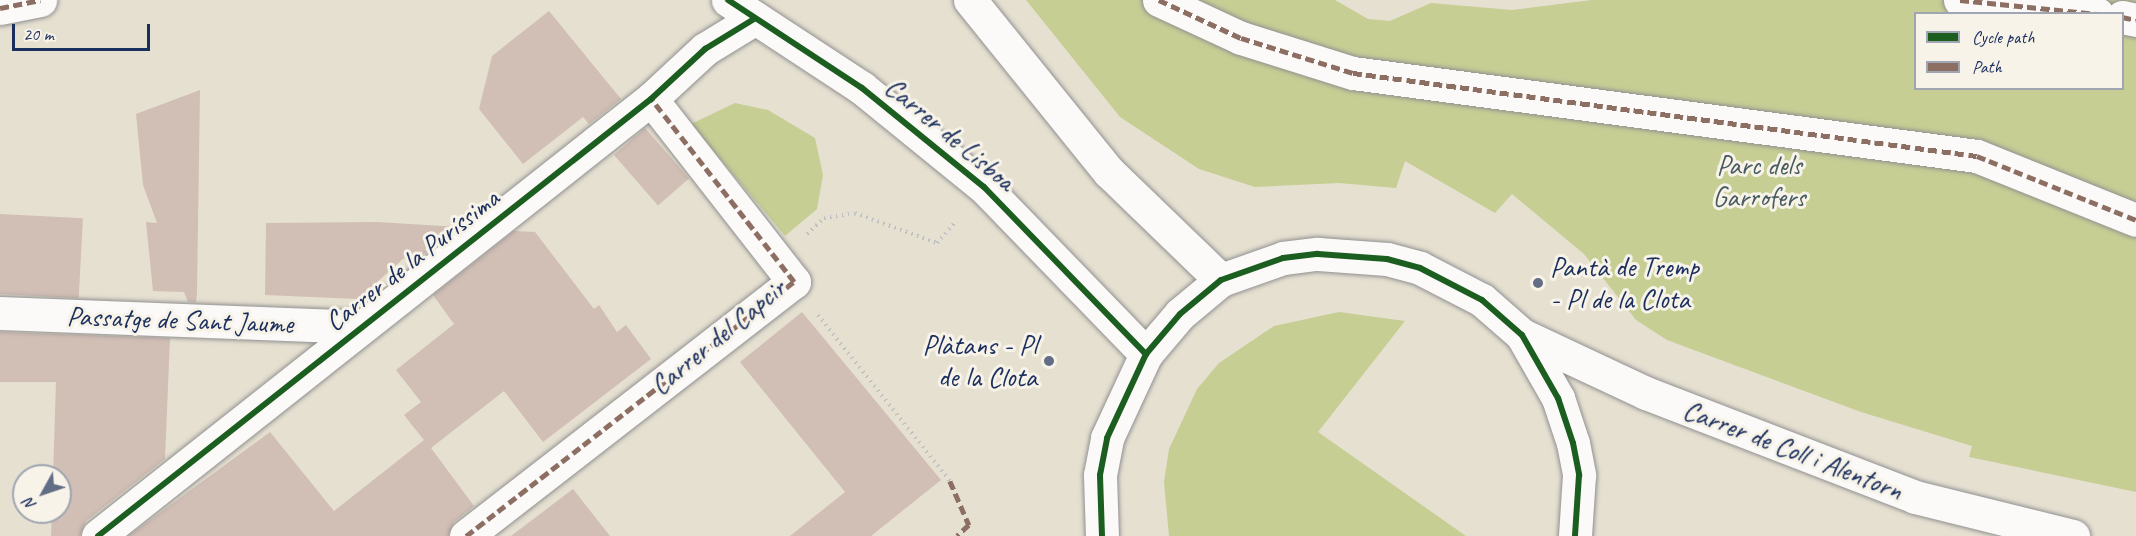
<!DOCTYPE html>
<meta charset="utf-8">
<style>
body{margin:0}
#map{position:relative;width:2136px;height:536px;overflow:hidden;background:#e6e0d1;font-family:Caveat,sans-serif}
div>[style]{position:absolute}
.green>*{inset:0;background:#c6ce94}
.building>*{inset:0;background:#d1beb5;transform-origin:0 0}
.path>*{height:4px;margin-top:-2px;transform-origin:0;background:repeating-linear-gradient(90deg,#bfc0c2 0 1.5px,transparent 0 6px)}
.roads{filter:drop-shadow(0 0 2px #919191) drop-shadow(0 0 2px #919191)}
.minor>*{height:33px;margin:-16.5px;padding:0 16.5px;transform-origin:16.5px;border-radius:16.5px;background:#fbfaf8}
.quiet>*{height:4.5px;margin-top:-2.25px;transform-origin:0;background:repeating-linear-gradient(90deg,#8d6e63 0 9px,transparent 0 13.5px)}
.cycleway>*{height:6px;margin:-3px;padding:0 3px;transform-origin:3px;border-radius:3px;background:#1b5e20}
.dots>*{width:16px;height:16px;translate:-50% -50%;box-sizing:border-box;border:3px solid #f7f3e8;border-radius:50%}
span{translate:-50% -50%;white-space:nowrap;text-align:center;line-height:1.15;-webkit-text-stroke:6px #f7f3e8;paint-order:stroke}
.street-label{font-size:28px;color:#1b2f5e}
.park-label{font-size:28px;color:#465a60}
.poi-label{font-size:28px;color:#1b2f5e}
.left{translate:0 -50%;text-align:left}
.right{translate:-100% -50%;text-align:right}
.legend{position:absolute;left:1914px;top:12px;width:210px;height:78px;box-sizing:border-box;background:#f7f3e8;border:2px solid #9fa5b1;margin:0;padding:8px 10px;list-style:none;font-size:18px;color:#1b2f5e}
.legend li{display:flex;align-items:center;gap:12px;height:30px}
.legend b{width:30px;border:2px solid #9fa5b1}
.north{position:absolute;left:12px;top:464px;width:60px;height:60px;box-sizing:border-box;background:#f7f3e8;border:2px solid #9fa5b1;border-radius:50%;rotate:230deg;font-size:16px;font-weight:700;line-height:24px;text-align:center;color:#1b2f5e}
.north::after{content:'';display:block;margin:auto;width:21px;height:27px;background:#626d86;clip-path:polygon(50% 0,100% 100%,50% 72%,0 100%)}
.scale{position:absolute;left:12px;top:24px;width:138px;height:27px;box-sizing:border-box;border:3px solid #1b2f5e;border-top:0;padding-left:8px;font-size:18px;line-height:21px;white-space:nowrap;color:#1b2f5e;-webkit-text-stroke:4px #f7f3e8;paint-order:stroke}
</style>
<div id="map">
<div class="green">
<div style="clip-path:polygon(evenodd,1026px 0,1335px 0,1368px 19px,1390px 21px,1431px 3px,1512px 10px,1592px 0,2136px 0,2136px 492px,1969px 457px,1972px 446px,1861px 412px,1667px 340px,1636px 320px,1584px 254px,1512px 194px,1495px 213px,1405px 161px,1396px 188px,1339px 183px,1255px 187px,1199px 169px,1120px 117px,1026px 0,1916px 14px,2122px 14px,2122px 88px,1916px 88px,1916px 14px)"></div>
<div style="clip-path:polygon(735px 103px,768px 110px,815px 138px,823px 175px,817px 209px,785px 236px,691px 124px)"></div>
<div style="clip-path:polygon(1339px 312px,1405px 321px,1318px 432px,1466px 536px,1169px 536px,1164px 482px,1169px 449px,1197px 389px,1219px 363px,1274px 326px)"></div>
</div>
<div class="building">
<div style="clip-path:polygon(549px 11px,621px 99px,589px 124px,583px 117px,523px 164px,479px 109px,492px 56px)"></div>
<div style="clip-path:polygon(200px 90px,197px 293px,196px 302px,188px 302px,184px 292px,153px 291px,146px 222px,157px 223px,143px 185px,136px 114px)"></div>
<div style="left:645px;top:128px;width:67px;height:41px;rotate:49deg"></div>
<div style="left:0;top:214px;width:83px;height:80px;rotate:3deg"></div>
<div style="clip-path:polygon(377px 222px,459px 227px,410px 265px,404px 258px,358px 299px,265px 295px,266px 223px)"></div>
<div style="clip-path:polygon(514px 231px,535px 232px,594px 309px,599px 305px,617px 332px,626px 325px,651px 359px,543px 442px,504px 391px,431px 448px,474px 506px,454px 522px,448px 536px,128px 536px,270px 432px,334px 511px,424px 440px,404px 415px,421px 402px,396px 370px,454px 324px,433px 295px)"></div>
<div style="clip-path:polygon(802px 312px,941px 480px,871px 536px,790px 536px,845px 492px,740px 362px)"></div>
<div style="clip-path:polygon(0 332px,170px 338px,165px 459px,86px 521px,80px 536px,51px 536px,52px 512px,60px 512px,60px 476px,53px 476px,56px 382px,0 382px)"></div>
<div style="clip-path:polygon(573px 489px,610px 536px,511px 536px)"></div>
</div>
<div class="path">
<div style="left:807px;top:234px;width:23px;rotate:-43deg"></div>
<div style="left:824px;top:218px;width:31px;rotate:-9deg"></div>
<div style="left:855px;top:213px;width:87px;rotate:20.1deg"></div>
<div style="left:937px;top:243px;width:28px;rotate:-49deg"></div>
<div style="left:818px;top:315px;width:212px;rotate:51.5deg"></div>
</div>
<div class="roads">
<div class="minor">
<div style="left:728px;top:0;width:160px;rotate:33.3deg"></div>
<div style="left:862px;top:88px;width:157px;rotate:39.1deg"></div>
<div style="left:984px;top:187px;width:233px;rotate:45.9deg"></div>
<div style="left:970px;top:0;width:221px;rotate:51.1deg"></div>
<div style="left:1109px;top:172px;width:156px;rotate:44deg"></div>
<div style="left:1159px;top:0;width:90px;rotate:24.9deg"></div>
<div style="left:1241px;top:38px;width:117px;rotate:17.4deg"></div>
<div style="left:1353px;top:73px;width:629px;rotate:7.58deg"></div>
<div style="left:1977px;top:156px;width:171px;rotate:21.9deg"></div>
<div style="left:1960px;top:0;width:138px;rotate:5.8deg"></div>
<div style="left:0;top:8px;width:41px;rotate:-11.3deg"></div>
<div style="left:2122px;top:17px;width:14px;rotate:12deg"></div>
<div style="left:0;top:313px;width:361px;rotate:2.2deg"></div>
<div style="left:1522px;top:335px;width:137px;rotate:25.1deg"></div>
<div style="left:1646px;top:393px;width:288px;rotate:21.1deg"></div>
<div style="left:1915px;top:497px;width:163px;rotate:13.9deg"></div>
<div style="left:98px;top:536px;width:705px;rotate:-38.32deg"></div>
<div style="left:651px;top:99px;width:74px;rotate:-42.8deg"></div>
<div style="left:705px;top:49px;width:57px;rotate:-31.5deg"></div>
<div style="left:466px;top:536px;width:415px;rotate:-37.8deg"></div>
<div style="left:794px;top:282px;width:232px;rotate:-128deg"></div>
<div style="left:1102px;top:536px;width:61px;rotate:-91.9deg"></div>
<div style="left:1100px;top:475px;width:38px;rotate:-79deg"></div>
<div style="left:1107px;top:438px;width:93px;rotate:-65.1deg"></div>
<div style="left:1146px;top:354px;width:52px;rotate:-49.6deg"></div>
<div style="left:1180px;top:314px;width:53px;rotate:-39.7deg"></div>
<div style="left:1221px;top:280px;width:66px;rotate:-19.5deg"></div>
<div style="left:1283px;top:258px;width:35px;rotate:-7deg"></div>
<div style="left:1318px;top:254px;width:69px;rotate:4.1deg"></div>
<div style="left:1387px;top:259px;width:34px;rotate:15deg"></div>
<div style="left:1420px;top:268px;width:70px;rotate:27.3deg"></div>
<div style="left:1482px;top:300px;width:53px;rotate:41.2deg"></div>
<div style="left:1522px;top:335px;width:73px;rotate:60.3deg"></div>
<div style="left:1558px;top:398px;width:47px;rotate:71.6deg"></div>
<div style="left:1573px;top:443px;width:33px;rotate:79deg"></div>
<div style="left:1579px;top:475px;width:61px;rotate:93.8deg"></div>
</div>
</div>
<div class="quiet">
<div style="left:1159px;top:0;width:90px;rotate:24.9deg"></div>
<div style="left:1241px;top:38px;width:117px;rotate:17.4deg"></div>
<div style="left:1353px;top:73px;width:629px;rotate:7.58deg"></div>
<div style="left:1977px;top:156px;width:171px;rotate:21.9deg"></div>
<div style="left:1960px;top:0;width:138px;rotate:5.8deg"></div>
<div style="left:0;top:8px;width:41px;rotate:-11.3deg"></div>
<div style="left:2122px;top:17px;width:14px;rotate:12deg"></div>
<div style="left:950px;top:481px;width:48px;rotate:66.6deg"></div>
<div style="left:969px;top:525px;width:16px;rotate:137deg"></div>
<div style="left:466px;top:536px;width:415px;rotate:-37.8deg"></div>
<div style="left:794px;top:282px;width:232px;rotate:-128deg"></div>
</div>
<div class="cycleway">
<div style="left:728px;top:0;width:160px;rotate:33.3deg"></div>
<div style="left:862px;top:88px;width:157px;rotate:39.1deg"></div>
<div style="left:984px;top:187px;width:233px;rotate:45.9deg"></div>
<div style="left:98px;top:536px;width:705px;rotate:-38.32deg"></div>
<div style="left:651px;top:99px;width:74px;rotate:-42.8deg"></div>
<div style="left:705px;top:49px;width:57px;rotate:-31.5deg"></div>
<div style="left:1102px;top:536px;width:61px;rotate:-91.9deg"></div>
<div style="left:1100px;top:475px;width:38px;rotate:-79deg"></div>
<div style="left:1107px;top:438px;width:93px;rotate:-65.1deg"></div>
<div style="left:1146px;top:354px;width:52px;rotate:-49.6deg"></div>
<div style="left:1180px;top:314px;width:53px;rotate:-39.7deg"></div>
<div style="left:1221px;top:280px;width:66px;rotate:-19.5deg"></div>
<div style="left:1283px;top:258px;width:35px;rotate:-7deg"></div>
<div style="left:1318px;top:254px;width:69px;rotate:4.1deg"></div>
<div style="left:1387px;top:259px;width:34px;rotate:15deg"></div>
<div style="left:1420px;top:268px;width:70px;rotate:27.3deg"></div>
<div style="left:1482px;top:300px;width:53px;rotate:41.2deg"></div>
<div style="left:1522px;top:335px;width:73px;rotate:60.3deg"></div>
<div style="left:1558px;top:398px;width:47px;rotate:71.6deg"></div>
<div style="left:1573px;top:443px;width:33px;rotate:79deg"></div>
<div style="left:1579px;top:475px;width:61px;rotate:93.8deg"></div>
</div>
<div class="dots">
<div style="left:1538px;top:283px;background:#626d86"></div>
<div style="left:1049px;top:361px;background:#626d86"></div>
</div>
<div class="street-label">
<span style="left:950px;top:134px;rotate:40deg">Carrer de Lisboa</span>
<span style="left:412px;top:260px;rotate:-38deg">Carrer de la Puríssima</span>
<span style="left:180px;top:320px;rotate:2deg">Passatge de Sant Jaume</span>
<span style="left:718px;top:337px;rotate:-39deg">Carrer del Capcir</span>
<span style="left:1793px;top:450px;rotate:21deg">Carrer de Coll i Alentorn</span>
</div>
<div class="park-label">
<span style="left:1759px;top:181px">Parc dels<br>Garrofers</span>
</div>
<div class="poi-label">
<span class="left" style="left:1550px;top:283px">Pantà de Tremp<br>- Pl de la Clota</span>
<span class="right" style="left:1037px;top:361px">Plàtans - Pl<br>de la Clota</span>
</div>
<ul class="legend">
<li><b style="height:8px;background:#1b5e20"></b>Cycle path</li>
<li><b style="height:8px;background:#8d6e63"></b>Path</li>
</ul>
<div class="north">N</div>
<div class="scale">20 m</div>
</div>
